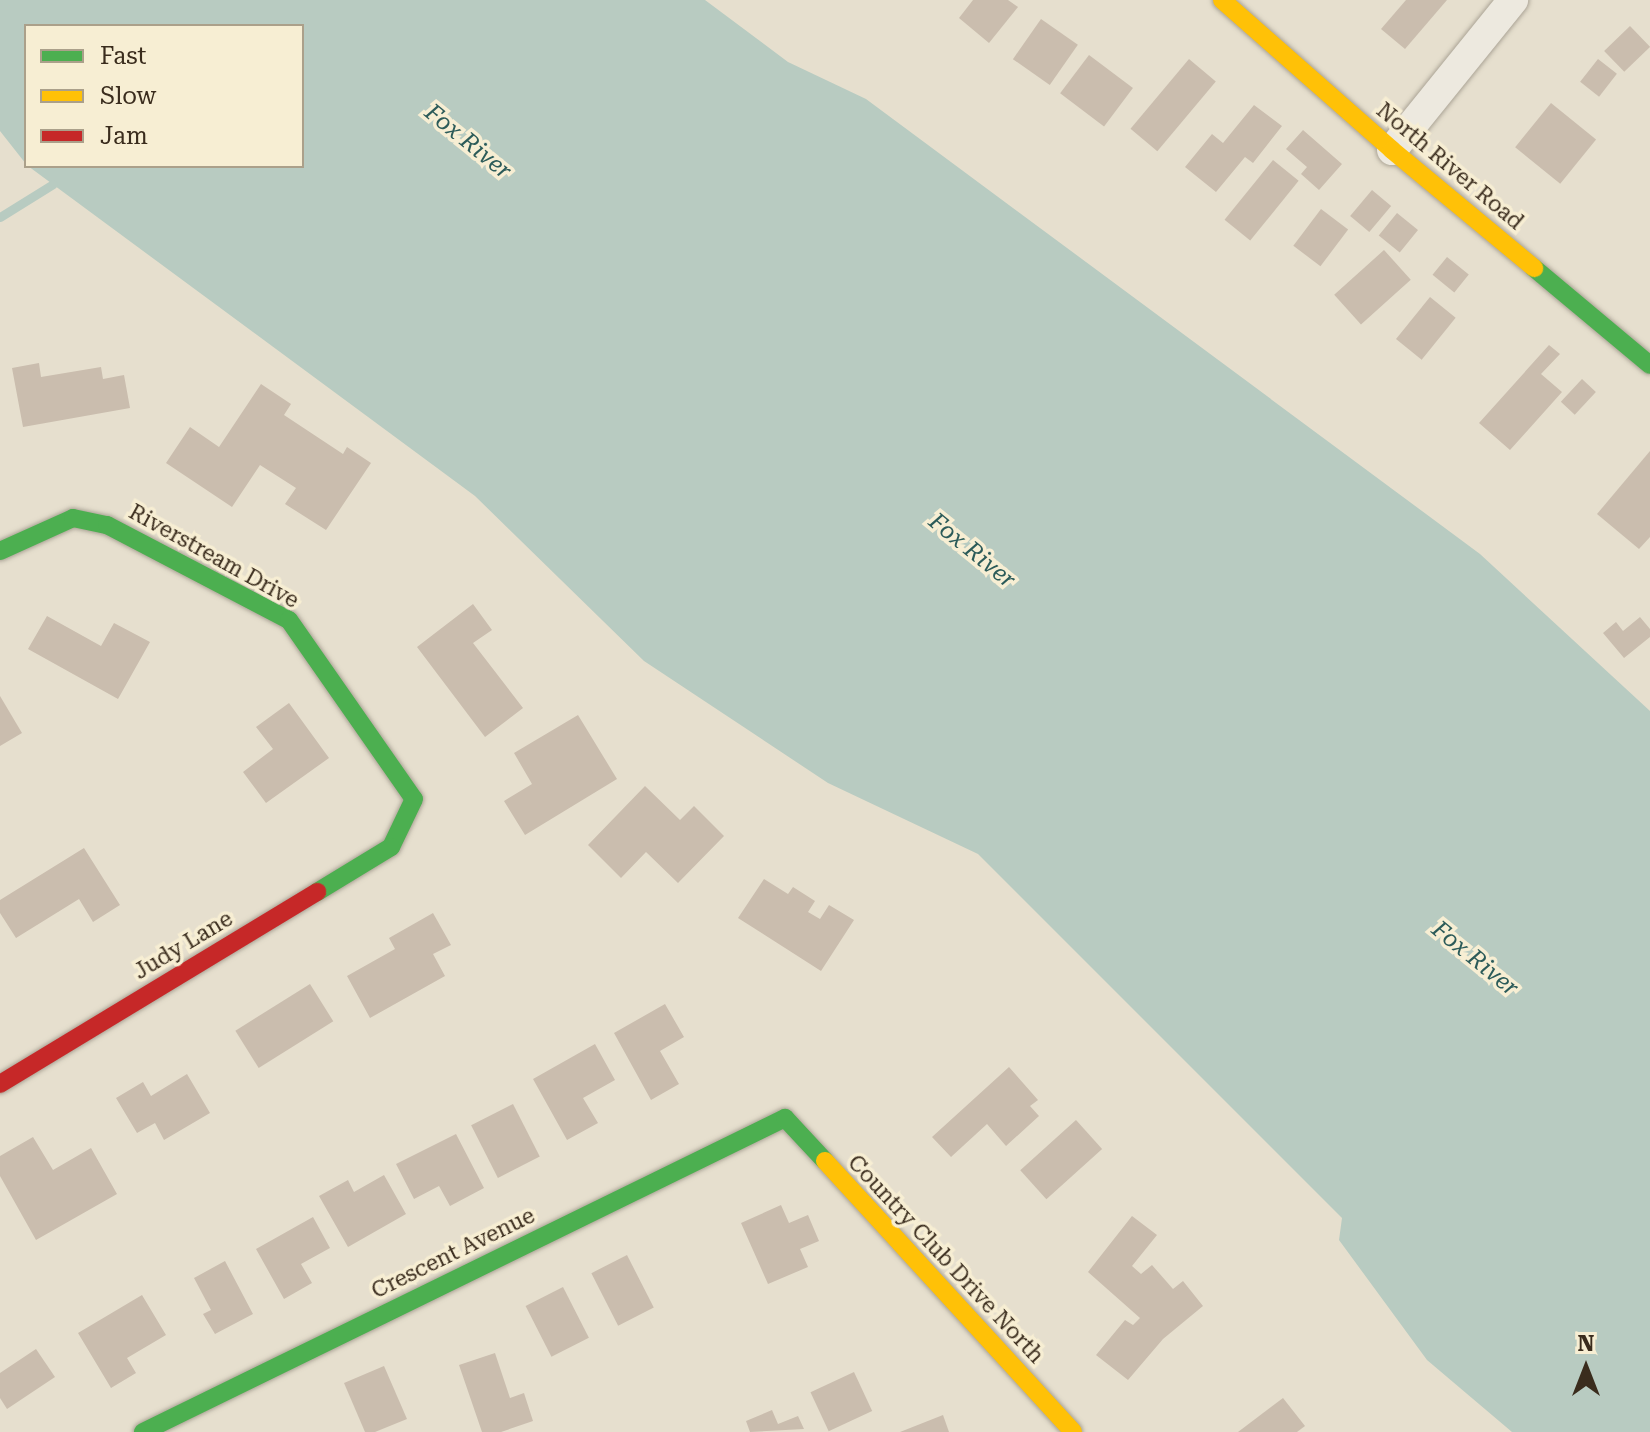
<!DOCTYPE html>
<style>
body{margin:0}
#map{position:relative;width:1650px;height:1432px;overflow:hidden;background:#e6dfce;font-family:"Roboto Serif",serif}
div>[style]{position:absolute}
.water>*{inset:0;background:#b8cbc1}
.stream>*{height:9px;margin:-4.5px;padding:0 4.5px;transform-origin:4.5px;border-radius:4.5px;background:#b8cbc1}
.building>*{inset:0;background:#cabdae;transform-origin:0 0}
.roads{filter:drop-shadow(0 0 2px #aba496) drop-shadow(0 0 2px #aba496)}
.street>*{height:30px;margin:-15px;padding:0 15px;transform-origin:15px;border-radius:15px;background:#ede9df}
.fast>*{height:18px;margin:-9px;padding:0 9px;transform-origin:9px;border-radius:9px;background:#4caf50}
.slow>*{height:18px;margin:-9px;padding:0 9px;transform-origin:9px;border-radius:9px;background:#ffc107}
.jam>*{height:18px;margin:-9px;padding:0 9px;transform-origin:9px;border-radius:9px;background:#c62828}
span{translate:-50% -50%;white-space:nowrap;text-align:center;line-height:1.15;-webkit-text-stroke:7px #f7eed3;paint-order:stroke}
.street-label{font-size:22px;color:#3a2c1d}
.water-label{font-size:24px;color:#2c5b59;font-style:italic}
.legend{position:absolute;left:24px;top:24px;width:280px;height:144px;box-sizing:border-box;background:#f7eed3;border:2px solid #aba08a;margin:0;padding:10px 14px;list-style:none;font-size:24px;color:#3a2c1d}
.legend li{display:flex;align-items:center;gap:16px;height:40px}
.legend b{width:40px;border:2px solid #aba08a}
.north{position:absolute;left:1546px;top:1328px;width:80px;height:80px;-webkit-text-stroke:6px #f7eed3;paint-order:stroke;rotate:0deg;font-size:22px;font-weight:700;line-height:32px;text-align:center;color:#3a2c1d}
.north::after{content:'';display:block;margin:auto;width:28px;height:36px;background:#3a2c1d;clip-path:polygon(50% 0,100% 100%,50% 72%,0 100%)}
</style>
<div id="map">
<div class="water">
<div style="clip-path:polygon(0 0,705px 0,788px 62px,866px 99px,1480px 554px,1650px 711px,1650px 1432px,1512px 1432px,1427px 1360px,1339px 1240px,1342px 1218px,978px 854px,828px 783px,644px 661px,475px 496px,28px 166px,302px 166px,302px 26px,26px 26px,26px 164px,0 131px)"></div>
</div>
<div class="stream">
<div style="left:0;top:217px;width:62px;rotate:-31.9deg"></div>
</div>
<div class="building">
<div style="clip-path:polygon(973px 0,1008px 0,1018px 7px,989px 43px,959px 18px)"></div>
<div style="clip-path:polygon(1406px 0,1447px 0,1405px 49px,1381px 29px)"></div>
<div style="left:1041px;top:19px;width:45px;height:49px;rotate:35deg"></div>
<div style="left:1630px;top:26px;width:29px;height:36px;rotate:46deg"></div>
<div style="left:1089px;top:55px;width:55px;height:48px;rotate:37deg"></div>
<div style="left:1189px;top:59px;width:35px;height:91px;rotate:40deg"></div>
<div style="left:1598px;top:59px;width:24px;height:29px;rotate:38deg"></div>
<div style="left:1551px;top:103px;width:58px;height:57px;rotate:39deg"></div>
<div style="clip-path:polygon(1254px 105px,1282px 126px,1253px 163px,1245px 157px,1216px 192px,1185px 167px,1212px 134px,1223px 143px)"></div>
<div style="clip-path:polygon(1303px 130px,1342px 164px,1319px 190px,1301px 174px,1307px 167px,1286px 149px)"></div>
<div style="left:1273px;top:160px;width:33px;height:77px;rotate:39deg"></div>
<div style="left:1372px;top:190px;width:25px;height:34px;rotate:40deg"></div>
<div style="left:1321px;top:209px;width:34px;height:46px;rotate:37deg"></div>
<div style="left:1397px;top:213px;width:27px;height:29px;rotate:39deg"></div>
<div style="left:1384px;top:250px;width:40px;height:67px;rotate:48deg"></div>
<div style="left:1447px;top:257px;width:28px;height:23px;rotate:39deg"></div>
<div style="left:1430px;top:297px;width:33px;height:54px;rotate:39deg"></div>
<div style="clip-path:polygon(1549px 345px,1560px 354px,1541px 374px,1562px 392px,1510px 450px,1479px 423px)"></div>
<div style="clip-path:polygon(39px 363px,41px 377px,101px 367px,103px 379px,124px 375px,130px 408px,23px 427px,12px 368px)"></div>
<div style="left:1582px;top:379px;width:19px;height:31px;rotate:43deg"></div>
<div style="clip-path:polygon(261px 384px,291px 404px,284px 415px,343px 454px,347px 447px,371px 463px,326px 530px,285px 504px,296px 488px,260px 465px,232px 507px,166px 463px,190px 427px,219px 447px)"></div>
<div style="clip-path:polygon(1650px 451px,1650px 537px,1639px 549px,1597px 514px)"></div>
<div style="clip-path:polygon(473px 604px,492px 630px,473px 643px,523px 708px,485px 737px,417px 647px)"></div>
<div style="clip-path:polygon(47px 616px,101px 646px,114px 623px,150px 642px,118px 699px,28px 649px)"></div>
<div style="clip-path:polygon(1640px 617px,1650px 629px,1650px 637px,1624px 658px,1603px 633px,1616px 622px,1623px 631px)"></div>
<div style="clip-path:polygon(0 696px,22px 733px,0 746px)"></div>
<div style="clip-path:polygon(289px 703px,329px 758px,266px 803px,243px 772px,273px 749px,256px 727px)"></div>
<div style="clip-path:polygon(578px 715px,617px 779px,525px 835px,504px 801px,532px 784px,514px 753px)"></div>
<div style="clip-path:polygon(645px 786px,680px 820px,694px 806px,724px 836px,678px 883px,646px 852px,621px 878px,588px 845px)"></div>
<div style="clip-path:polygon(84px 848px,120px 905px,93px 922px,79px 899px,16px 938px,0 913px,0 900px)"></div>
<div style="clip-path:polygon(764px 879px,788px 894px,793px 887px,815px 901px,808px 912px,820px 919px,829px 905px,854px 920px,821px 971px,738px 918px)"></div>
<div style="clip-path:polygon(433px 913px,451px 945px,433px 954px,445px 976px,370px 1018px,347px 976px,395px 949px,389px 938px)"></div>
<div style="left:310px;top:984px;width:44px;height:88px;rotate:58deg"></div>
<div style="clip-path:polygon(665px 1004px,684px 1037px,660px 1051px,679px 1084px,651px 1100px,614px 1033px)"></div>
<div style="clip-path:polygon(595px 1044px,615px 1080px,583px 1098px,598px 1123px,567px 1140px,533px 1079px)"></div>
<div style="clip-path:polygon(1009px 1067px,1038px 1100px,1030px 1106px,1039px 1116px,1006px 1146px,987px 1124px,951px 1157px,932px 1137px)"></div>
<div style="clip-path:polygon(187px 1074px,210px 1113px,164px 1140px,155px 1123px,137px 1133px,116px 1098px,143px 1082px,151px 1096px)"></div>
<div style="left:513px;top:1104px;width:59px;height:47px;rotate:63deg"></div>
<div style="left:1076px;top:1120px;width:39px;height:75px;rotate:48deg"></div>
<div style="clip-path:polygon(456px 1134px,484px 1188px,450px 1206px,439px 1186px,414px 1199px,396px 1164px)"></div>
<div style="clip-path:polygon(33px 1137px,53px 1170px,91px 1148px,117px 1194px,36px 1240px,0 1176px,0 1156px)"></div>
<div style="clip-path:polygon(384px 1175px,406px 1214px,348px 1247px,319px 1196px,348px 1180px,354px 1192px)"></div>
<div style="clip-path:polygon(781px 1205px,789px 1223px,808px 1215px,819px 1241px,800px 1249px,808px 1267px,768px 1284px,741px 1223px)"></div>
<div style="clip-path:polygon(1132px 1216px,1157px 1235px,1132px 1266px,1141px 1274px,1152px 1265px,1173px 1289px,1183px 1281px,1203px 1306px,1163px 1339px,1128px 1380px,1096px 1355px,1125px 1320px,1133px 1325px,1140px 1318px,1088px 1272px)"></div>
<div style="clip-path:polygon(313px 1217px,330px 1248px,301px 1264px,312px 1283px,284px 1299px,256px 1249px)"></div>
<div style="left:627px;top:1255px;width:59px;height:40px;rotate:63deg"></div>
<div style="clip-path:polygon(225px 1261px,253px 1314px,215px 1334px,203px 1314px,211px 1310px,194px 1278px)"></div>
<div style="left:563px;top:1287px;width:57px;height:42px;rotate:63deg"></div>
<div style="clip-path:polygon(142px 1295px,166px 1335px,127px 1358px,136px 1373px,111px 1388px,78px 1333px)"></div>
<div style="clip-path:polygon(36px 1349px,55px 1377px,7px 1409px,0 1398px,0 1373px)"></div>
<div style="clip-path:polygon(495px 1353px,510px 1398px,524px 1393px,533px 1421px,501px 1432px,482px 1432px,459px 1365px)"></div>
<div style="clip-path:polygon(384px 1366px,407px 1419px,375px 1432px,365px 1432px,344px 1383px)"></div>
<div style="left:854px;top:1372px;width:43px;height:48px;rotate:65deg"></div>
<div style="clip-path:polygon(1283px 1398px,1305px 1426px,1297px 1432px,1238px 1432px)"></div>
<div style="clip-path:polygon(772px 1410px,778px 1424px,798px 1416px,804px 1429px,750px 1432px,746px 1421px)"></div>
<div style="clip-path:polygon(943px 1415px,949px 1432px,900px 1432px)"></div>
</div>
<div class="roads">
<div class="street">
<div style="left:1392px;top:150px;width:193px;rotate:-51.1deg"></div>
</div>
<div class="fast">
<div style="left:1534px;top:268px;width:151px;rotate:39.9deg"></div>
<div style="left:0;top:551px;width:80px;rotate:-24.3deg"></div>
<div style="left:73px;top:518px;width:35px;rotate:12deg"></div>
<div style="left:107px;top:525px;width:205px;rotate:27.6deg"></div>
<div style="left:289px;top:620px;width:218px;rotate:55.1deg"></div>
<div style="left:414px;top:799px;width:53px;rotate:115.6deg"></div>
<div style="left:391px;top:847px;width:87px;rotate:148.7deg"></div>
<div style="left:143px;top:1432px;width:715px;rotate:-26.06deg"></div>
<div style="left:785px;top:1118px;width:59px;rotate:47.1deg"></div>
</div>
<div class="slow">
<div style="left:1222px;top:0;width:227px;rotate:41.4deg"></div>
<div style="left:1392px;top:150px;width:185px;rotate:39.7deg"></div>
<div style="left:825px;top:1161px;width:367px;rotate:47.5deg"></div>
</div>
<div class="jam">
<div style="left:0;top:1084px;width:371px;rotate:-31.2deg"></div>
</div>
</div>
<div class="street-label">
<span style="left:1450px;top:166px;rotate:40deg">North River Road</span>
<span style="left:214px;top:556px;rotate:29deg">Riverstream Drive</span>
<span style="left:183px;top:945px;rotate:-31deg">Judy Lane</span>
<span style="left:453px;top:1253px;rotate:-26deg">Crescent Avenue</span>
<span style="left:946px;top:1259px;rotate:47deg">Country Club Drive North</span>
</div>
<div class="water-label">
<span style="left:468px;top:142px;rotate:39deg">Fox River</span>
<span style="left:972px;top:551px;rotate:39deg">Fox River</span>
<span style="left:1475px;top:959px;rotate:39deg">Fox River</span>
</div>
<ul class="legend">
<li><b style="height:10px;background:#4caf50"></b>Fast</li>
<li><b style="height:10px;background:#ffc107"></b>Slow</li>
<li><b style="height:10px;background:#c62828"></b>Jam</li>
</ul>
<div class="north">N</div>
</div>
